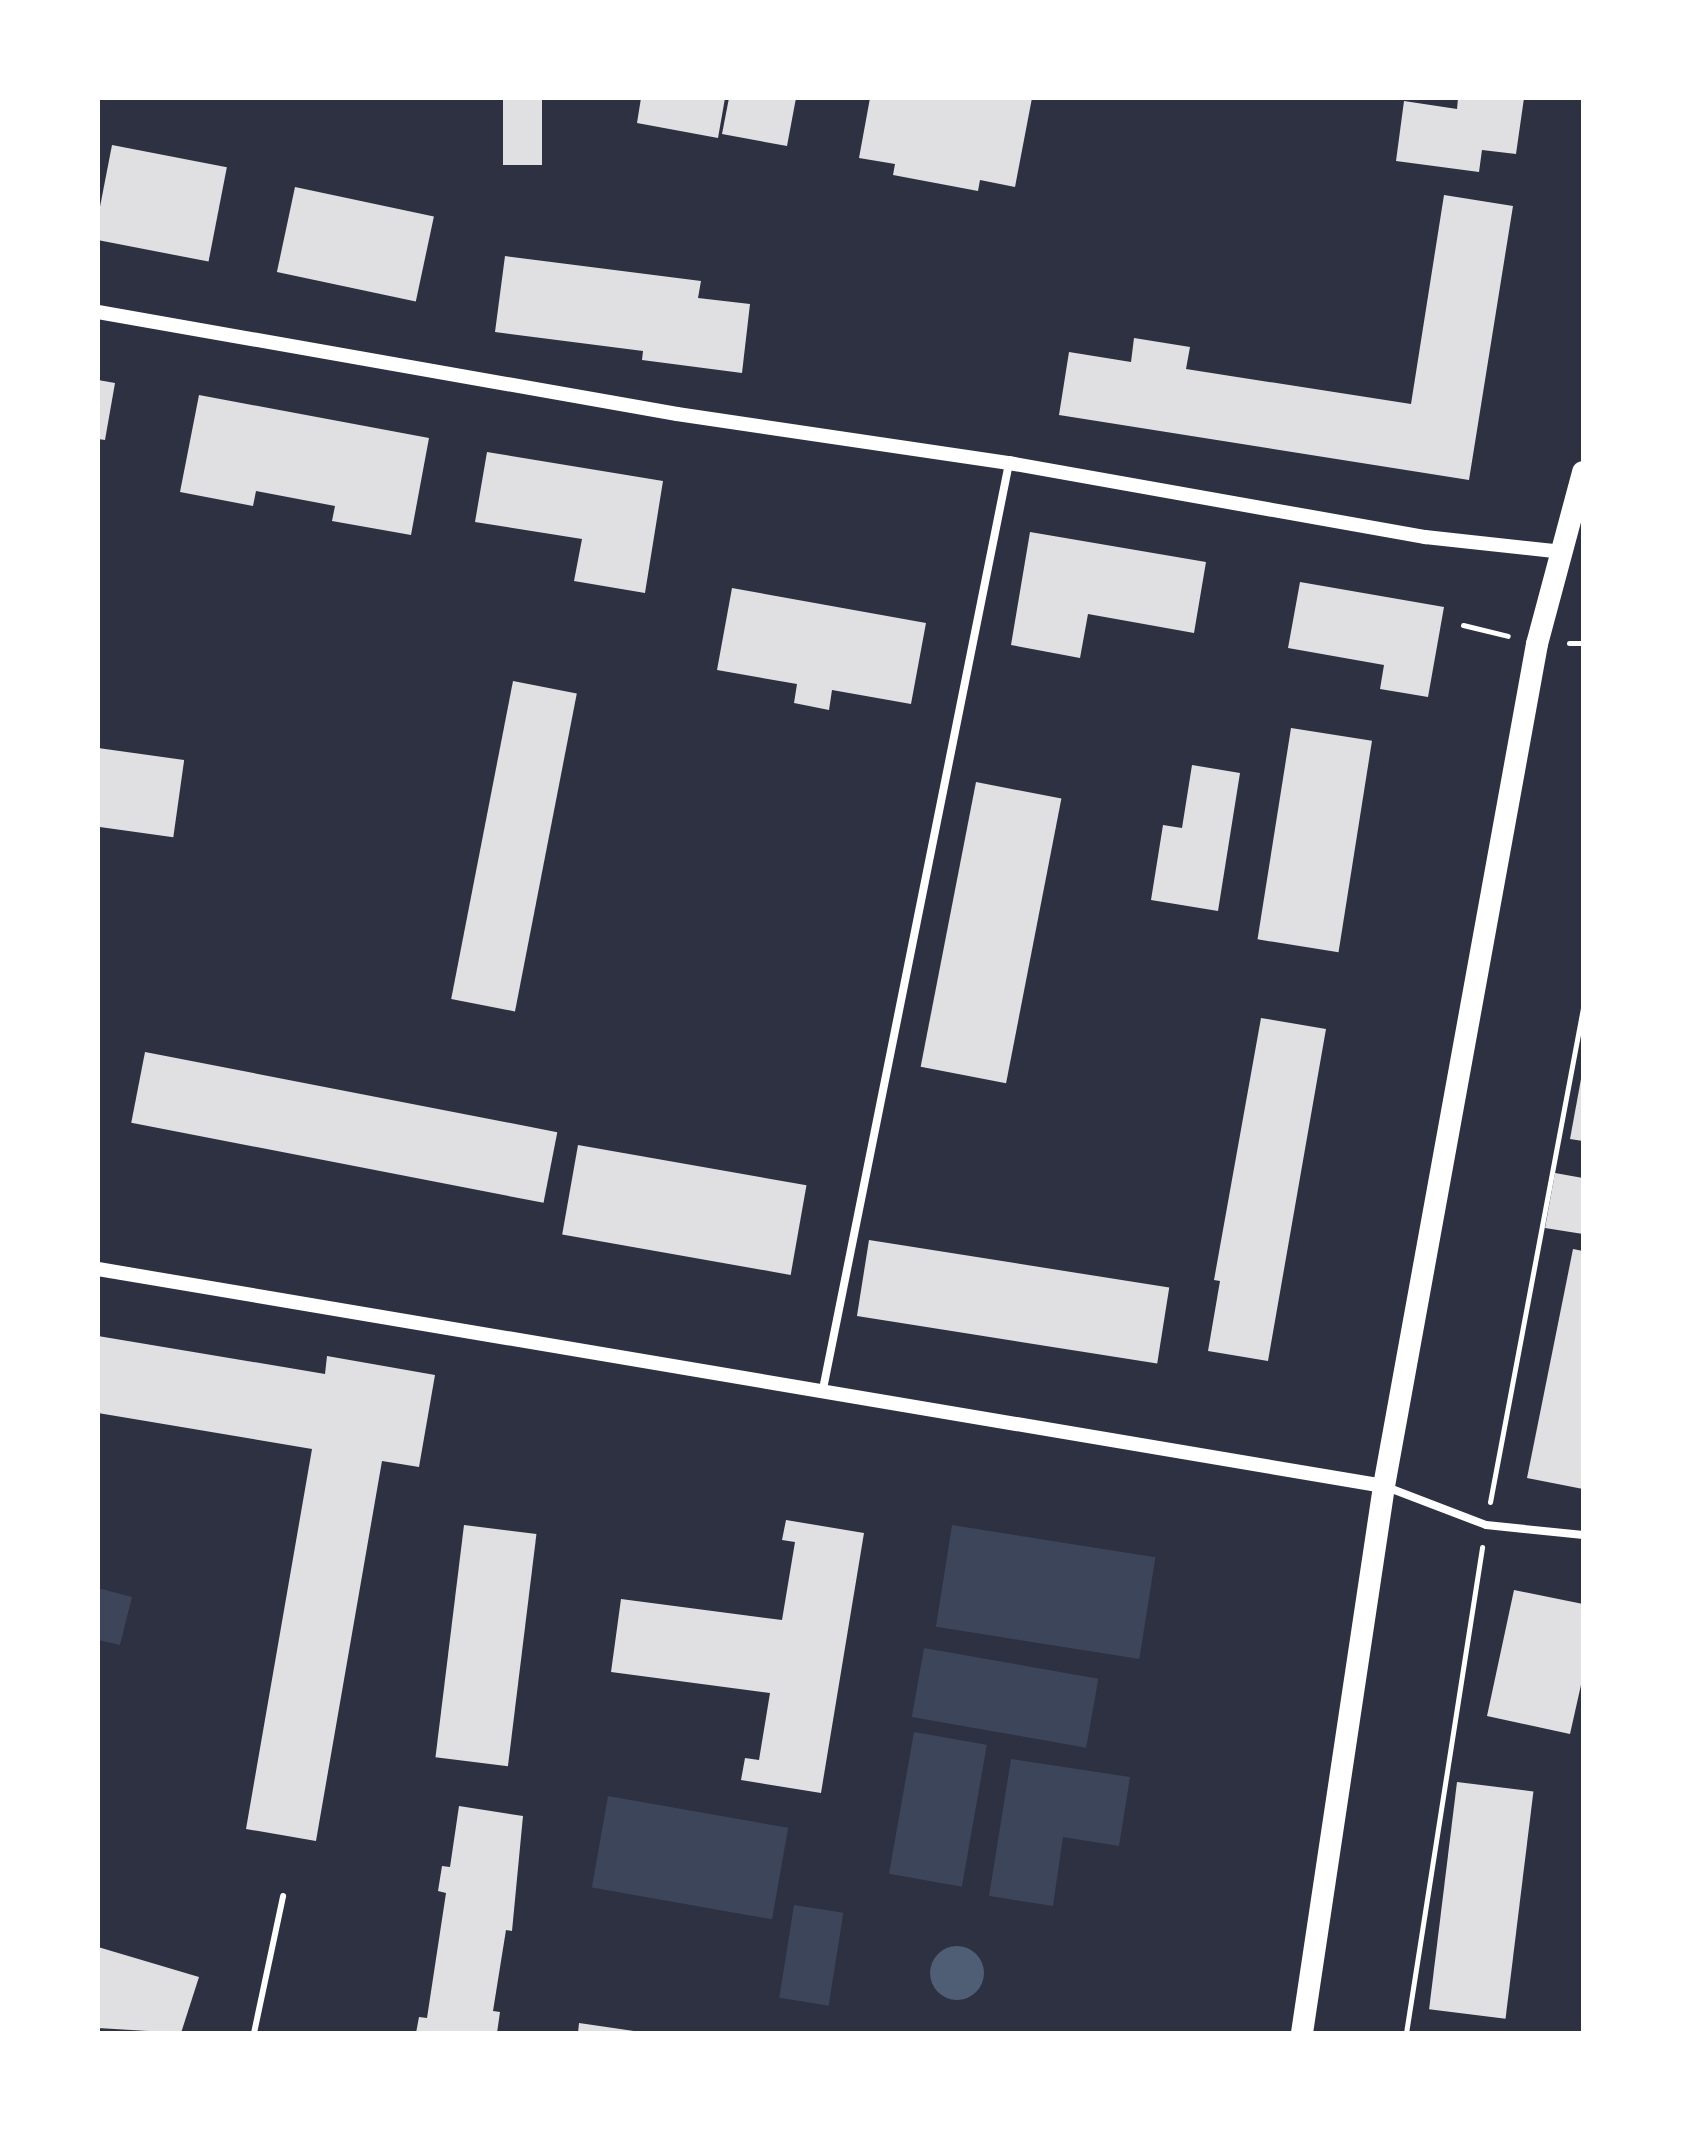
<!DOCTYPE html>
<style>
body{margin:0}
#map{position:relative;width:1681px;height:2131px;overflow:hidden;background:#2d3142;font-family:Mulish,sans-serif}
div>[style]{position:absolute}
.green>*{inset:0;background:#3c4559;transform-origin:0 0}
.water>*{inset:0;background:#4f5d75}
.round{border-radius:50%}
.building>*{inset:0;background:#e0e0e3;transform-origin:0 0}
.path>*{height:5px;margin:-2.5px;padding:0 2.5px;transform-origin:2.5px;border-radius:2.5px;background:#fff}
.service>*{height:6px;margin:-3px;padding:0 3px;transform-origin:3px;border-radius:3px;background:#fff}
.minor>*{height:8px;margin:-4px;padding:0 4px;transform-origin:4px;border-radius:4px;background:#fff}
.tertiary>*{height:14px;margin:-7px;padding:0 7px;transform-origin:7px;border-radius:7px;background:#fff}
.trunk>*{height:22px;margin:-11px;padding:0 11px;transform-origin:11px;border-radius:11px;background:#fff}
span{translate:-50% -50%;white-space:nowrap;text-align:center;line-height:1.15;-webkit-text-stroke:6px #fff;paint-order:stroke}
.frame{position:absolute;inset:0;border:100px solid #fff;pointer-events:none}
</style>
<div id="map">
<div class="green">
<div style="left:952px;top:1525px;width:206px;height:103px;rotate:9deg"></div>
<div style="clip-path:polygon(98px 1588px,132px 1597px,120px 1645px,98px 1640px)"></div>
<div style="left:924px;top:1648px;width:177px;height:70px;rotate:10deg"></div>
<div style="left:914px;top:1732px;width:74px;height:144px;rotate:10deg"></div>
<div style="clip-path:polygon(1011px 1759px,1130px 1777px,1119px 1846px,1063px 1837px,1053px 1906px,989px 1896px)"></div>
<div style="left:608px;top:1796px;width:183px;height:93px;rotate:10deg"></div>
<div style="left:794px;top:1905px;width:50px;height:94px;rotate:9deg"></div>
</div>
<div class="water">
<div class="round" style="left:930px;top:1946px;width:54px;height:54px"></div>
</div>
<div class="building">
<div style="left:503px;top:98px;width:39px;height:67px"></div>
<div style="clip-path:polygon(641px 98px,725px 98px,718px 138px,637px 123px)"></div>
<div style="clip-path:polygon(729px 98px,796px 98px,787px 146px,722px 134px)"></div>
<div style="clip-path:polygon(870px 98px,1032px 98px,1015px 187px,980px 180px,978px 191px,893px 175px,895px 164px,859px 158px)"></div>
<div style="clip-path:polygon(1458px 98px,1524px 98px,1516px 154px,1482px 150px,1479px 172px,1396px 161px,1404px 101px,1457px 109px)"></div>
<div style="left:112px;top:145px;width:117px;height:96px;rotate:11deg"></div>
<div style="left:295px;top:187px;width:142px;height:87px;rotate:12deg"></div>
<div style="clip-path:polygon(1444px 195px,1513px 206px,1469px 480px,1059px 415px,1069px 352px,1131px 362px,1134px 338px,1190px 347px,1186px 369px,1411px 404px)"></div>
<div style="clip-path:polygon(505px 256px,701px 281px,698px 298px,750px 304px,742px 373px,642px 360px,643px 351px,495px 332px)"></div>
<div style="clip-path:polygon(98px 380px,115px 383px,105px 440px,98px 439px)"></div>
<div style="clip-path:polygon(199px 395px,429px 438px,411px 535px,332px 521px,335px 506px,256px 491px,253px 506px,180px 492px)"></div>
<div style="clip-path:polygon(487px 452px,663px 481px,645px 593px,574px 581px,582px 539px,475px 522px)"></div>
<div style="clip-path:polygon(1030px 532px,1206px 562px,1194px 633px,1088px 614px,1080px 658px,1011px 645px)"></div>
<div style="clip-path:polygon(1300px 582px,1444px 607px,1428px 697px,1380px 689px,1384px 665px,1288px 648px)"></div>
<div style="clip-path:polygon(732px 588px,926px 623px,911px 704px,832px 690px,829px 710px,794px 703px,797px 684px,717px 670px)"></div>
<div style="left:513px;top:681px;width:65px;height:324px;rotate:11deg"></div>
<div style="left:1291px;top:728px;width:82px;height:214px;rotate:9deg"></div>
<div style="left:98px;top:748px;width:87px;height:78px;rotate:8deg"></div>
<div style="clip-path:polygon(1192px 765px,1240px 773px,1218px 911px,1151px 900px,1163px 825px,1182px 828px)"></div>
<div style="left:976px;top:782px;width:87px;height:290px;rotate:11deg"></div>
<div style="clip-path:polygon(1261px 1018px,1326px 1029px,1268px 1361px,1208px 1351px,1220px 1281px,1214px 1280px)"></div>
<div style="left:145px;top:1052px;width:420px;height:72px;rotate:11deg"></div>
<div style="clip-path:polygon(1581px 1079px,1583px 1079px,1583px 1141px,1570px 1139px)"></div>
<div style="left:578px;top:1145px;width:232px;height:91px;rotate:10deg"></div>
<div style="clip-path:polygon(1555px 1173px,1583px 1178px,1583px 1234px,1545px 1228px)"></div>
<div style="left:869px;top:1240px;width:304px;height:77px;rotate:9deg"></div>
<div style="clip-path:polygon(1573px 1249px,1583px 1251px,1583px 1489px,1527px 1478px)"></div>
<div style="clip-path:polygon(98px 1336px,325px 1374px,327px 1356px,435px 1375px,419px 1467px,382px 1461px,316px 1841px,246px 1829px,312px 1449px,98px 1413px)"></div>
<div style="clip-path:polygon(786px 1520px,864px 1533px,821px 1793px,741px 1780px,745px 1758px,759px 1760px,770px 1693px,611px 1672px,621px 1599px,782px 1620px,795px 1542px,782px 1540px)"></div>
<div style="left:464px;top:1525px;width:73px;height:234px;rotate:7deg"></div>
<div style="clip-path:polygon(1514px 1590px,1583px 1604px,1583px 1676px,1570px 1734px,1487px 1716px)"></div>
<div style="left:1457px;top:1782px;width:77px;height:229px;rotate:7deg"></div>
<div style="clip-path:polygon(459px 1806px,523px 1816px,512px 1931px,506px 1930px,493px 2011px,500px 2012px,497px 2033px,416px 2033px,419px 2017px,427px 2018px,446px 1893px,438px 1891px,442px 1866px,450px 1867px)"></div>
<div style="clip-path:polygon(98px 1947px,199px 1977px,181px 2033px,98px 2028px)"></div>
<div style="clip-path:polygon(579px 2023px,634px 2031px,633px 2033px,578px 2033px)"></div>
</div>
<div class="path">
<div style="left:1463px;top:625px;width:46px;rotate:13.7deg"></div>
<div style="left:1569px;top:643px;width:14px"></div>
<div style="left:1490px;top:1502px;width:503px;rotate:-79.34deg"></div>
<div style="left:1406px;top:2033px;width:492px;rotate:-81.1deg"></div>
</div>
<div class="service">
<div style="left:254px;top:2033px;width:140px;rotate:-78deg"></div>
</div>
<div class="minor">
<div style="left:823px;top:1389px;width:944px;rotate:-78.64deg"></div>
<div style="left:1384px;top:1486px;width:109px;rotate:20.9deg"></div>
<div style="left:1486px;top:1525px;width:98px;rotate:5.9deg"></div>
</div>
<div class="tertiary">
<div style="left:98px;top:312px;width:588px;rotate:9.99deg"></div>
<div style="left:677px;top:414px;width:336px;rotate:8.4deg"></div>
<div style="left:1009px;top:463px;width:423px;rotate:10.1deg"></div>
<div style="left:1425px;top:537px;width:139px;rotate:6.2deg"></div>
<div style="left:98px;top:1269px;width:1304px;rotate:9.58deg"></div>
</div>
<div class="trunk">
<div style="left:1302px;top:2033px;width:553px;rotate:-81.47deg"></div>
<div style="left:1384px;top:1486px;width:856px;rotate:-79.7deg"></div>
<div style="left:1537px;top:644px;width:178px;rotate:-75deg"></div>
</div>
<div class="frame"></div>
</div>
